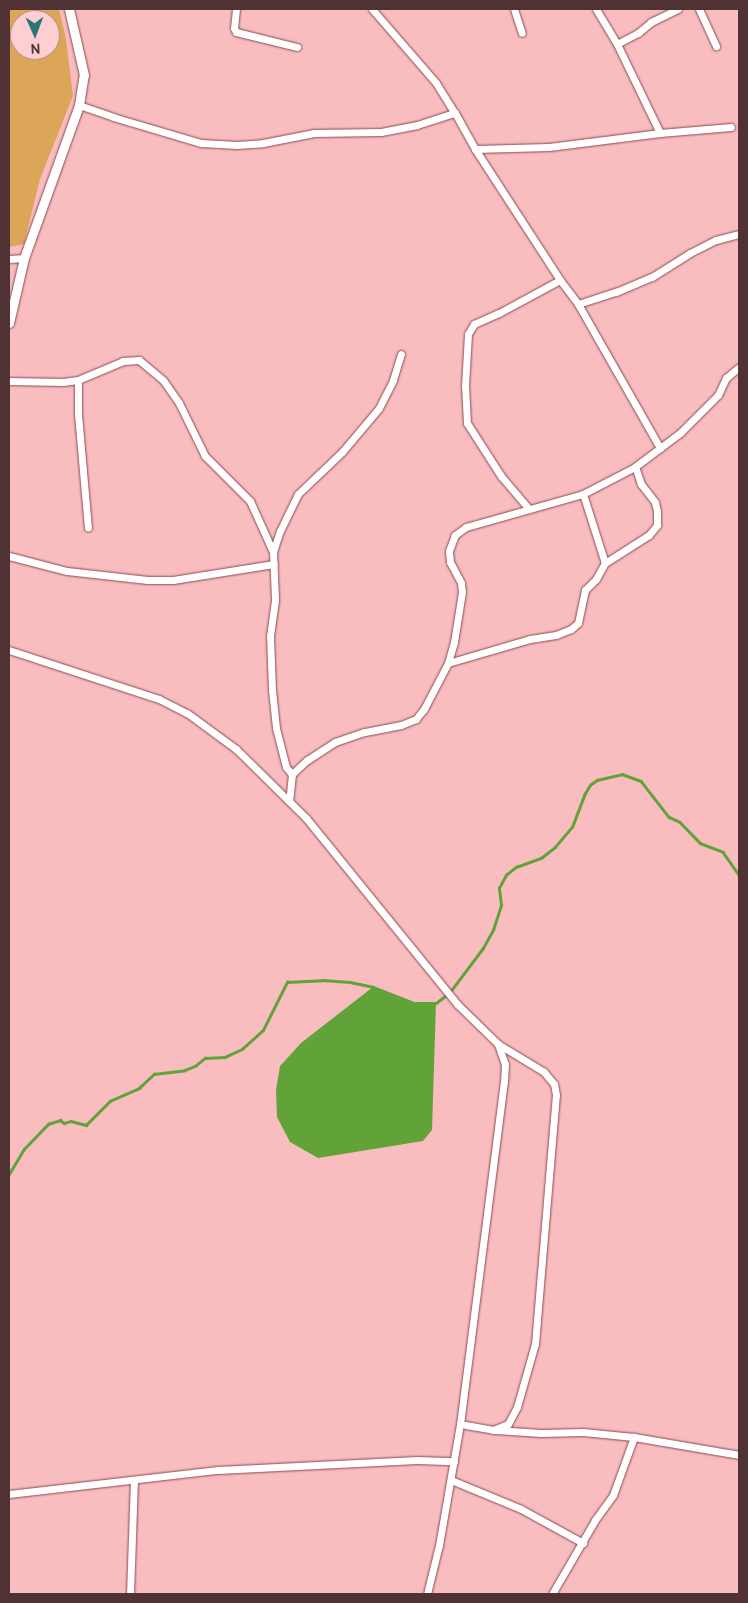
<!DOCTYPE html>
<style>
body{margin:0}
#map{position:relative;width:748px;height:1603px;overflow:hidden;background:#f9bdc0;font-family:Cabin,sans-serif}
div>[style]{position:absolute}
.green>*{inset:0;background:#dba657}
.water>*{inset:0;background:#62a339}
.stream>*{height:2.5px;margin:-1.25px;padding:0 1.25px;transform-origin:1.25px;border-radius:1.25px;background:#62a339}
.roads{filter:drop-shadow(0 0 1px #8b4a50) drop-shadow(0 0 1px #8b4a50)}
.street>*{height:7px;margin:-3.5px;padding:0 3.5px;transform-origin:3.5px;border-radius:3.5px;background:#fff}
.secondary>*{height:9px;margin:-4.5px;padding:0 4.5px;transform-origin:4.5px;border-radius:4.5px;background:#fff}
span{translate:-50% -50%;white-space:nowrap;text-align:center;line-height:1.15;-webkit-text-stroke:5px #fdcfd1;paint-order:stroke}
.frame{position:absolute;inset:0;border:10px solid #503234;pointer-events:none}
.north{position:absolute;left:10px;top:10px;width:50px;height:50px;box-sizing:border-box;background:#fdcfd1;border:1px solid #b89092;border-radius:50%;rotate:178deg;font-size:14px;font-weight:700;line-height:20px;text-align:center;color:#503234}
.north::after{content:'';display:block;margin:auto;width:18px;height:22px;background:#2b7575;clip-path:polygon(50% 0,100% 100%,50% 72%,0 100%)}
</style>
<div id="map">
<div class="green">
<div style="clip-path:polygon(evenodd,9px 9px,59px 9px,66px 39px,73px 96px,40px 179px,24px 244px,9px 247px,9px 9px,20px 20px,50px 20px,50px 50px,20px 50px,20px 20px)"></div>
</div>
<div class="water">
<div style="clip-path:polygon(373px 987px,414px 1003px,436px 1003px,432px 1130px,423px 1141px,318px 1158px,290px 1142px,277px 1117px,276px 1090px,280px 1066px,301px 1043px)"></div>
</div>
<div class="stream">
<div style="left:9px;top:1174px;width:29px;rotate:-59deg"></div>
<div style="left:24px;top:1149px;width:35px;rotate:-46deg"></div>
<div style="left:48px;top:1124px;width:13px;rotate:-18deg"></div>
<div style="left:60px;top:1120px;width:5px;rotate:37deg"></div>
<div style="left:64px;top:1123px;width:7px;rotate:-16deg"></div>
<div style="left:71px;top:1121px;width:16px;rotate:15deg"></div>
<div style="left:86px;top:1125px;width:34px;rotate:-45deg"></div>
<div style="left:110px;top:1101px;width:32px;rotate:-24deg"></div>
<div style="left:139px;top:1088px;width:21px;rotate:-43deg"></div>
<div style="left:154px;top:1074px;width:31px;rotate:-7deg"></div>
<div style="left:185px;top:1070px;width:11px;rotate:-22deg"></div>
<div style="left:195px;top:1066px;width:13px;rotate:-39deg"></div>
<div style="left:205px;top:1058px;width:20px;rotate:-3deg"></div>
<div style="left:225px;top:1057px;width:19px;rotate:-25deg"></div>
<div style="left:242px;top:1049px;width:28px;rotate:-42deg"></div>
<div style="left:263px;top:1030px;width:54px;rotate:-63.4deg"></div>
<div style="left:287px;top:982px;width:35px;rotate:-3deg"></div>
<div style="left:322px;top:980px;width:28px;rotate:4deg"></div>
<div style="left:350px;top:982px;width:24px;rotate:12deg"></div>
<div style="left:373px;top:987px;width:44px;rotate:21.3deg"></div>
<div style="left:414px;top:1003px;width:22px"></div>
<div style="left:436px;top:1003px;width:18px;rotate:-38deg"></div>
<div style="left:450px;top:992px;width:55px;rotate:-53.1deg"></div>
<div style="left:483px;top:948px;width:21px;rotate:-61deg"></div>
<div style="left:493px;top:930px;width:26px;rotate:-72deg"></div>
<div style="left:501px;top:905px;width:17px;rotate:-97deg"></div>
<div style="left:499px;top:888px;width:15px;rotate:-62deg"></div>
<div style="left:506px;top:875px;width:13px;rotate:-39deg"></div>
<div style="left:516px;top:867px;width:27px;rotate:-20deg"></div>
<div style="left:541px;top:858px;width:18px;rotate:-38deg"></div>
<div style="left:555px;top:847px;width:26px;rotate:-50deg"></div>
<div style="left:572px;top:827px;width:34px;rotate:-69deg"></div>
<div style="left:584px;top:795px;width:12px;rotate:-59deg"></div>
<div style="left:590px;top:785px;width:9px;rotate:-36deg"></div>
<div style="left:597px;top:780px;width:26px;rotate:-13deg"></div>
<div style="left:622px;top:774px;width:20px;rotate:20deg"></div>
<div style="left:641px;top:781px;width:46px;rotate:52.1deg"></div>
<div style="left:669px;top:817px;width:12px;rotate:24deg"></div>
<div style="left:680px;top:822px;width:29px;rotate:46deg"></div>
<div style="left:700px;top:843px;width:25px;rotate:21deg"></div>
<div style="left:723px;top:852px;width:28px;rotate:55deg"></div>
</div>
<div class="roads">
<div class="street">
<div style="left:236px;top:9px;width:19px;rotate:96deg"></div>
<div style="left:234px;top:28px;width:4px;rotate:63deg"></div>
<div style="left:236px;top:32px;width:63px;rotate:13.8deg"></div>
<div style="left:372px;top:9px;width:98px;rotate:49.1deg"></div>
<div style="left:436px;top:83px;width:36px;rotate:58deg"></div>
<div style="left:514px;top:9px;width:25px;rotate:72deg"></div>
<div style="left:596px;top:9px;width:41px;rotate:59deg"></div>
<div style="left:617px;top:44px;width:99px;rotate:64.2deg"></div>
<div style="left:699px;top:9px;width:41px;rotate:65.3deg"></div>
<div style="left:617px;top:44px;width:24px;rotate:-28deg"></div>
<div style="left:638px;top:33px;width:17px;rotate:-40deg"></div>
<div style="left:651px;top:22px;width:30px;rotate:-26deg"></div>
<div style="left:79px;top:105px;width:36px;rotate:19deg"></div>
<div style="left:113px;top:117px;width:92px;rotate:16.5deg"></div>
<div style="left:201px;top:143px;width:36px;rotate:3deg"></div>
<div style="left:237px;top:145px;width:26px;rotate:-4deg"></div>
<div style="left:263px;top:143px;width:52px;rotate:-11.1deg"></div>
<div style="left:314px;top:133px;width:67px;rotate:-0.9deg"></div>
<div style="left:381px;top:132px;width:37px;rotate:-11deg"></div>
<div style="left:417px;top:125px;width:40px;rotate:-18deg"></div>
<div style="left:455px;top:113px;width:41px;rotate:60.9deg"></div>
<div style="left:475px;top:149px;width:156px;rotate:57deg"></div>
<div style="left:560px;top:280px;width:30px;rotate:53deg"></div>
<div style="left:578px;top:304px;width:166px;rotate:60.3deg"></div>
<div style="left:660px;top:448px;width:31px;rotate:143deg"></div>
<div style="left:635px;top:467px;width:59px;rotate:152.6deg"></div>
<div style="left:583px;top:494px;width:122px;rotate:164.2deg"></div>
<div style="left:466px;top:527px;width:14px;rotate:144deg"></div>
<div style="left:455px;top:535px;width:17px;rotate:111deg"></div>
<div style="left:449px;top:551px;width:11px;rotate:85deg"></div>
<div style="left:450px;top:562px;width:24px;rotate:62deg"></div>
<div style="left:461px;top:583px;width:9px;rotate:84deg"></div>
<div style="left:462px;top:592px;width:51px;rotate:99.1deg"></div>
<div style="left:454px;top:642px;width:22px;rotate:106deg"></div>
<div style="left:448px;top:663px;width:52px;rotate:117.6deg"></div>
<div style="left:424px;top:709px;width:13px;rotate:129deg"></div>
<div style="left:416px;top:719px;width:16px;rotate:158deg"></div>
<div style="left:401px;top:725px;width:38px;rotate:169deg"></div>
<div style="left:364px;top:732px;width:31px;rotate:161deg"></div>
<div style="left:335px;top:742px;width:33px;rotate:147deg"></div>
<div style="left:307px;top:760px;width:21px;rotate:137deg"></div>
<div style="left:292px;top:774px;width:27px;rotate:96deg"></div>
<div style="left:475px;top:149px;width:74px;rotate:-1.5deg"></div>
<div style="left:549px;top:147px;width:112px;rotate:-7.2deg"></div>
<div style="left:660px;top:133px;width:71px;rotate:-4.8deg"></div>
<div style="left:9px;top:259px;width:15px;rotate:-4deg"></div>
<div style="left:578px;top:304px;width:40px;rotate:-18deg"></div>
<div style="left:616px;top:292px;width:39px;rotate:-23deg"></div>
<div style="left:652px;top:277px;width:45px;rotate:-32.3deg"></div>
<div style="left:690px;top:253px;width:29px;rotate:-27deg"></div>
<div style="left:716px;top:240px;width:24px;rotate:-15deg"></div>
<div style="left:78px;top:380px;width:34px;rotate:90deg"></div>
<div style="left:78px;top:414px;width:114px;rotate:85deg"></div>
<div style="left:9px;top:381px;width:54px;rotate:1.1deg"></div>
<div style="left:63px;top:382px;width:15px;rotate:-8deg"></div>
<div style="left:78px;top:380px;width:49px;rotate:-22.9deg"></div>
<div style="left:123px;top:361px;width:16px;rotate:-4deg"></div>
<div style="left:139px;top:360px;width:31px;rotate:40deg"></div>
<div style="left:163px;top:380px;width:28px;rotate:55deg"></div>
<div style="left:179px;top:403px;width:59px;rotate:63.9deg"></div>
<div style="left:205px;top:456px;width:64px;rotate:45deg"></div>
<div style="left:250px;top:501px;width:56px;rotate:65.7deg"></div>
<div style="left:660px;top:448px;width:26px;rotate:-37deg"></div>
<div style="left:681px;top:432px;width:52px;rotate:-45deg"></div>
<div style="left:718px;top:395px;width:19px;rotate:-65deg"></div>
<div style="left:726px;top:378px;width:17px;rotate:-40deg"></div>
<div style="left:583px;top:494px;width:72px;rotate:72.3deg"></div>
<div style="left:529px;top:509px;width:43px;rotate:-130.3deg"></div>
<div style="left:501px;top:476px;width:63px;rotate:-122.7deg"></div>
<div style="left:467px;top:423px;width:37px;rotate:-93deg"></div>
<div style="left:465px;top:386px;width:52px;rotate:-86.7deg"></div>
<div style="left:468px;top:334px;width:12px;rotate:-59deg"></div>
<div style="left:474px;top:324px;width:27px;rotate:-24deg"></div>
<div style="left:499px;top:313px;width:69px;rotate:-28.4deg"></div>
<div style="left:9px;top:556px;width:60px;rotate:14.5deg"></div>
<div style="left:67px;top:571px;width:81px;rotate:6.4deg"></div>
<div style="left:147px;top:580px;width:26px"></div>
<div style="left:173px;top:580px;width:102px;rotate:-9deg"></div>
<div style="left:9px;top:650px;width:158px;rotate:18.1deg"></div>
<div style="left:159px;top:699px;width:31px;rotate:27deg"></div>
<div style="left:187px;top:713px;width:61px;rotate:36.3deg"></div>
<div style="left:236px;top:749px;width:98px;rotate:44.6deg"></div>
<div style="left:306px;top:818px;width:240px;rotate:50.9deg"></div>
<div style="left:457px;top:1004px;width:57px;rotate:44.3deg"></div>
<div style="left:498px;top:1044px;width:21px;rotate:71deg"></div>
<div style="left:505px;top:1064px;width:17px;rotate:93deg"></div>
<div style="left:504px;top:1081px;width:346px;rotate:97.3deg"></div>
<div style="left:460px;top:1424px;width:123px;rotate:99.8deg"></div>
<div style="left:439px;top:1545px;width:50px;rotate:103.8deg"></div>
<div style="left:448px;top:663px;width:85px;rotate:-16.3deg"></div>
<div style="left:530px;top:639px;width:26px;rotate:-9deg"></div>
<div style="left:556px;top:635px;width:16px;rotate:-22deg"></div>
<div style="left:571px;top:629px;width:9px;rotate:-41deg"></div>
<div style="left:578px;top:623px;width:34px;rotate:-78deg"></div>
<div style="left:585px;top:590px;width:16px;rotate:-45deg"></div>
<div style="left:596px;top:579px;width:18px;rotate:-61deg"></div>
<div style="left:605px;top:563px;width:52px;rotate:-32.5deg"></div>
<div style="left:649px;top:535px;width:13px;rotate:-51deg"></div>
<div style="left:657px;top:525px;width:14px;rotate:-90deg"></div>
<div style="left:657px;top:511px;width:9px;rotate:-103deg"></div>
<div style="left:655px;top:502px;width:23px;rotate:-128deg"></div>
<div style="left:641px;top:484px;width:18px;rotate:-109deg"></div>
<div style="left:292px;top:774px;width:9px;rotate:-131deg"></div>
<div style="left:286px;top:767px;width:40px;rotate:-104.4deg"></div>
<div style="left:276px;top:728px;width:38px;rotate:-96deg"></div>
<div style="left:272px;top:690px;width:54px;rotate:-92.1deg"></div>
<div style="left:270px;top:636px;width:37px;rotate:-82deg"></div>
<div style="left:275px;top:599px;width:47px;rotate:-92.4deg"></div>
<div style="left:273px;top:552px;width:22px;rotate:-72deg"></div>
<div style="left:280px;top:531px;width:41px;rotate:-64.1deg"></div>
<div style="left:298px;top:494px;width:61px;rotate:-43.7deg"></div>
<div style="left:342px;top:452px;width:57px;rotate:-49.9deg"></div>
<div style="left:379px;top:408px;width:31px;rotate:-63deg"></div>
<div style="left:393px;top:380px;width:27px;rotate:-73deg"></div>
<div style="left:460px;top:1424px;width:34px;rotate:10deg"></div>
<div style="left:493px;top:1430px;width:16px;rotate:-22deg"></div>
<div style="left:508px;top:1424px;width:19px;rotate:-62deg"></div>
<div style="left:517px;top:1407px;width:66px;rotate:-74.1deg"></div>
<div style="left:535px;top:1344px;width:250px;rotate:-85.2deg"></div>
<div style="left:556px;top:1095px;width:11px;rotate:-100deg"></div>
<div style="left:554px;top:1084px;width:16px;rotate:-130deg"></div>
<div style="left:544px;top:1072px;width:54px;rotate:-148.7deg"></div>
<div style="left:496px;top:1430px;width:45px;rotate:3.8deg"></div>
<div style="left:541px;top:1433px;width:42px;rotate:-1.4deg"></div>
<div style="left:583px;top:1432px;width:51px;rotate:5.6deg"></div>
<div style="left:634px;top:1437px;width:107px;rotate:9.7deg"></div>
<div style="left:451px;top:1480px;width:76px;rotate:22.5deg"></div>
<div style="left:521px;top:1509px;width:71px;rotate:28.7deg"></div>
<div style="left:9px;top:1494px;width:210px;rotate:-6.6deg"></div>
<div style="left:218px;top:1470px;width:199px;rotate:-2.9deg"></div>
<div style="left:417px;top:1460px;width:37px;rotate:2deg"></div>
<div style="left:130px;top:1594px;width:113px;rotate:-88deg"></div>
<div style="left:552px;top:1594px;width:86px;rotate:-59.8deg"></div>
<div style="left:595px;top:1520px;width:31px;rotate:-54deg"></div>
<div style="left:613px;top:1495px;width:62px;rotate:-70.1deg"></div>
</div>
<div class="secondary">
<div style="left:9px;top:323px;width:67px;rotate:-77deg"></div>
<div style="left:24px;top:258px;width:163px;rotate:-70.2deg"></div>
<div style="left:79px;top:105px;width:30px;rotate:-81deg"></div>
<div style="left:84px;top:75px;width:68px;rotate:-102.8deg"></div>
</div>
</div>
<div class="frame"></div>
<div class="north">N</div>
</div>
